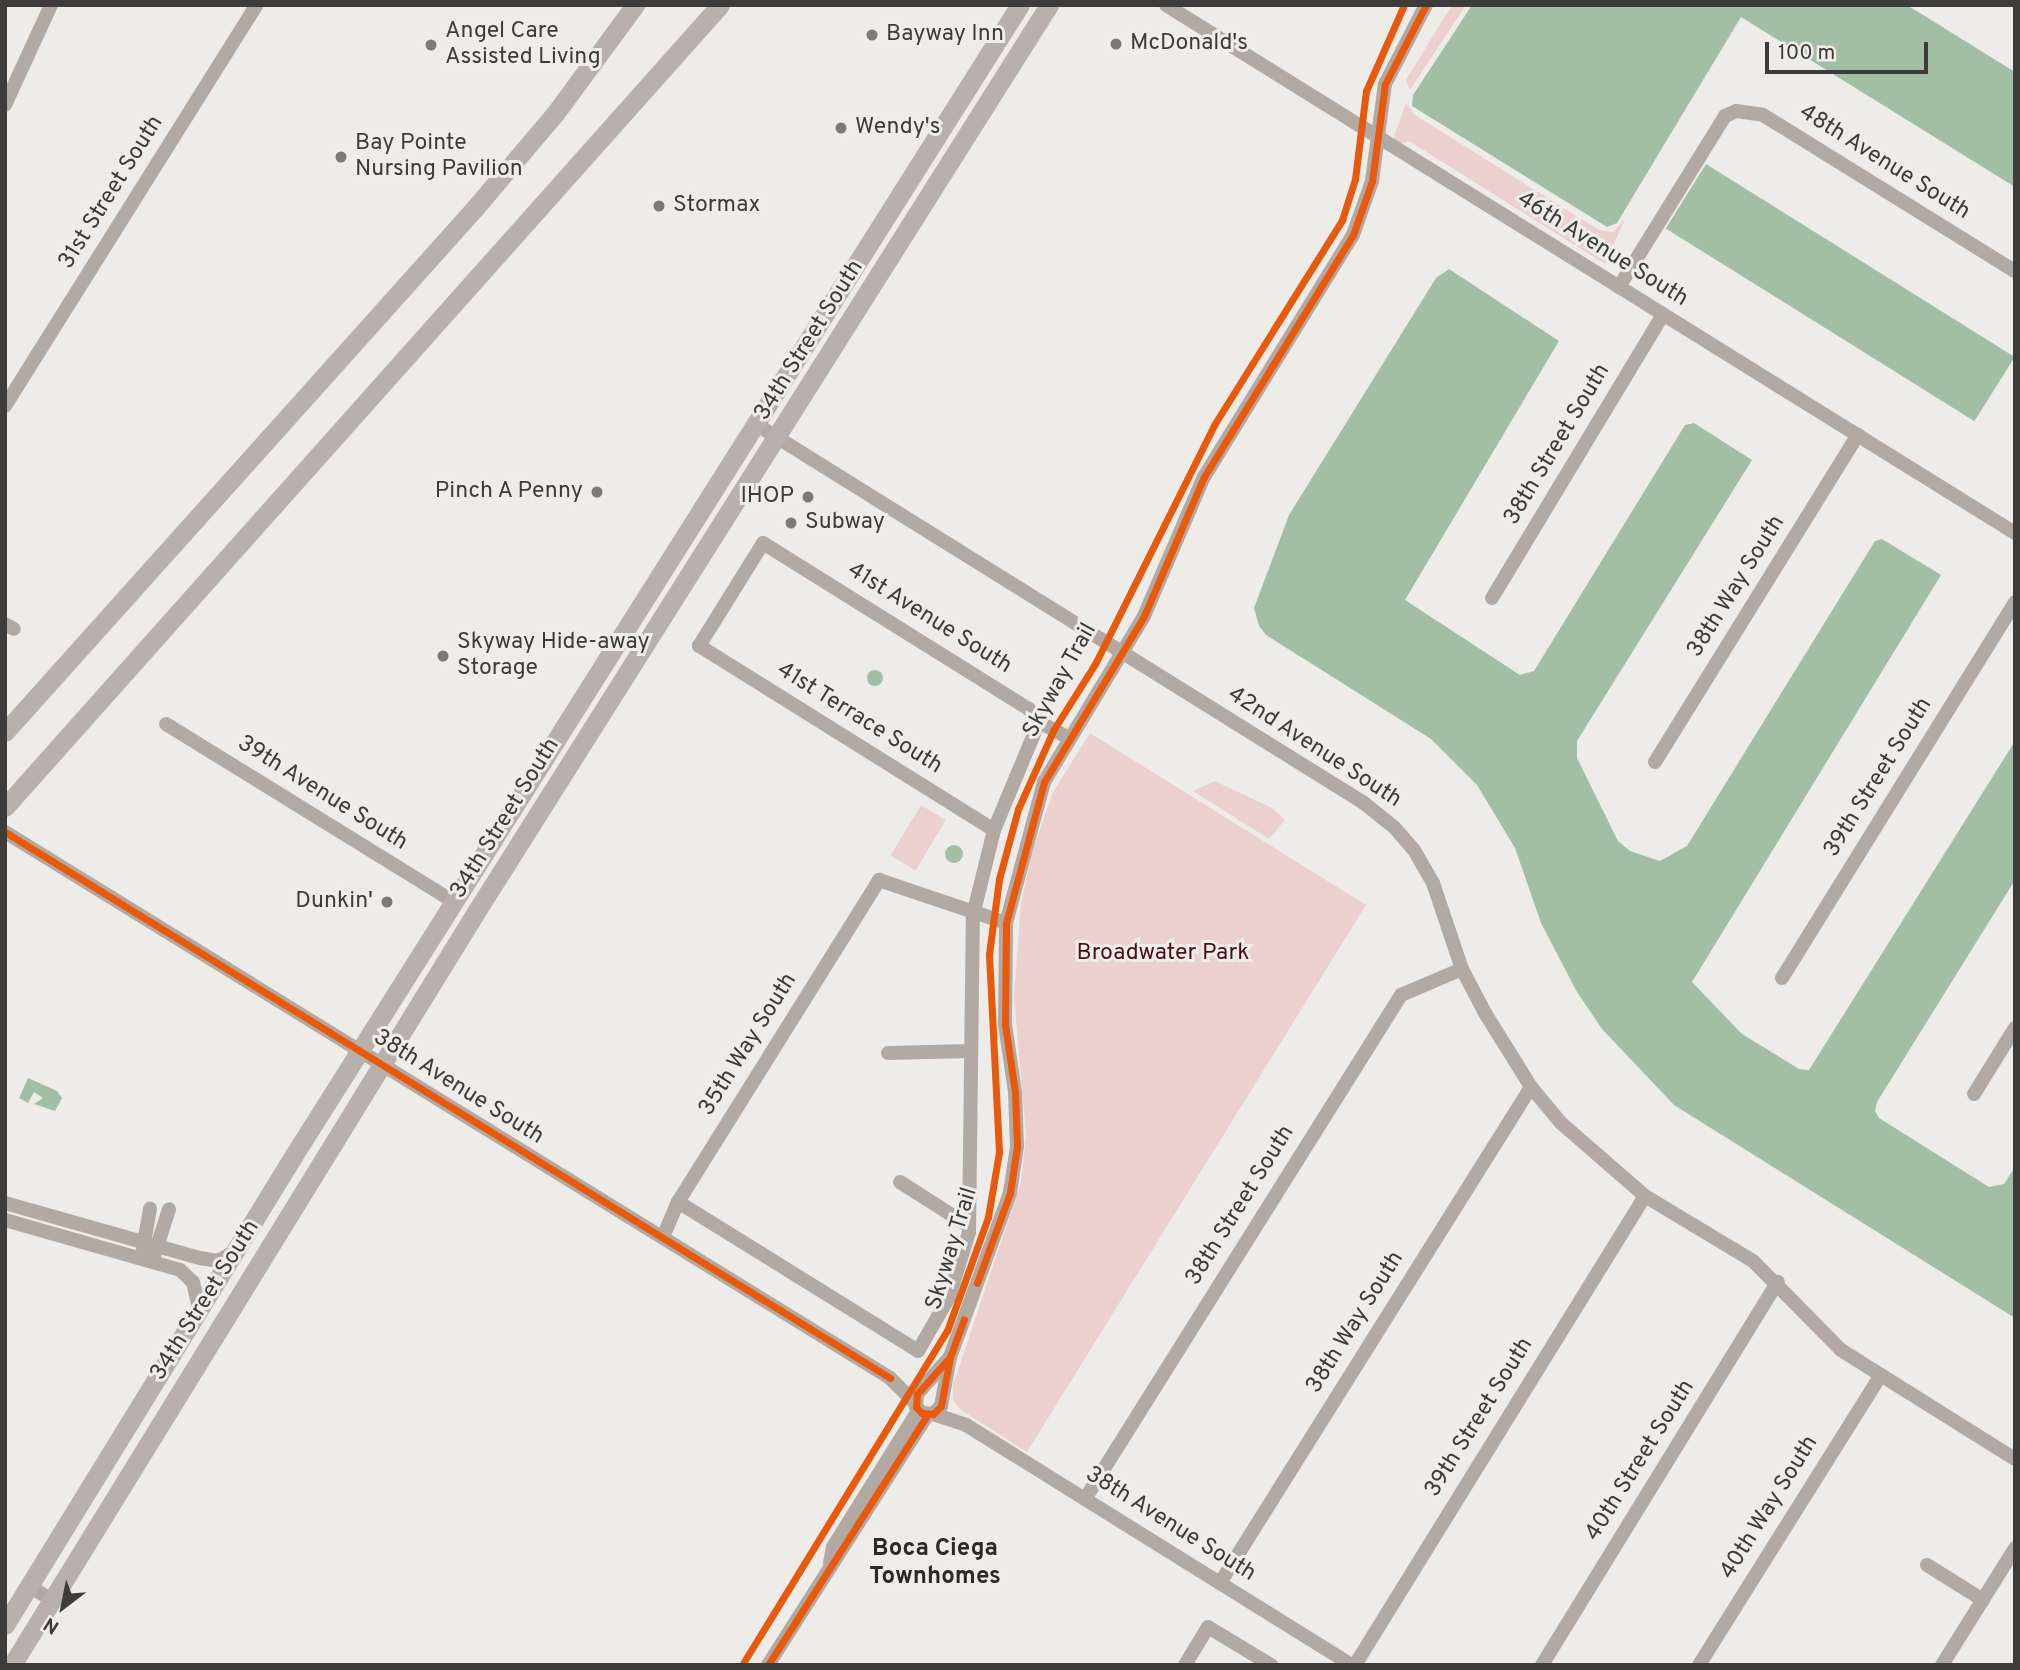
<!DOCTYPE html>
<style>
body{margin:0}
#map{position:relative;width:2020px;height:1670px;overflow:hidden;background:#edece9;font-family:Overpass,sans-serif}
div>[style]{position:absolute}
.green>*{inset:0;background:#ecd0ce;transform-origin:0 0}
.water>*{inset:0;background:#a2bfa6;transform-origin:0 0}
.round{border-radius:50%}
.minor>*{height:14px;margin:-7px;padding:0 7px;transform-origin:7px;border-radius:7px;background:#b2a9a2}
.highway>*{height:19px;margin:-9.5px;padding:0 9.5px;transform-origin:9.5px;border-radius:9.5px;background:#b7b0ab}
.cycleway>*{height:7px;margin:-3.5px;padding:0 3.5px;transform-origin:3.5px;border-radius:3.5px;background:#e8590c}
.dots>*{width:19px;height:19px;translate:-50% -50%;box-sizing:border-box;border:4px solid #efede7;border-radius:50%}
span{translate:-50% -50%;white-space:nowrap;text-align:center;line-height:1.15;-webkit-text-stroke:6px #efede7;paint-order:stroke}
.poi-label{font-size:23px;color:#3e3c3a}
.left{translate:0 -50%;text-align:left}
.right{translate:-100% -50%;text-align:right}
.street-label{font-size:23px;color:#3e3c3a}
.park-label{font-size:23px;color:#4f0c15}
.neighbourhood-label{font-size:24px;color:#2c2a26;font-weight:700}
.frame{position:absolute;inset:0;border:7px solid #3e3c3a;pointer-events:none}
.north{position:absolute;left:28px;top:1572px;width:70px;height:70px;-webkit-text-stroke:5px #efede7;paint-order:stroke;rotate:212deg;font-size:19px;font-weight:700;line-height:28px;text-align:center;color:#3e3c3a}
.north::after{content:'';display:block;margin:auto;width:24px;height:32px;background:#3e3c3a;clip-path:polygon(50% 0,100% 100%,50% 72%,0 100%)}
.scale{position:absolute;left:1765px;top:42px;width:163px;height:32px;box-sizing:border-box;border:4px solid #3e3c3a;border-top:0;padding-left:9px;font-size:21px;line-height:24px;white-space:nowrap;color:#3e3c3a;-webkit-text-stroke:5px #efede7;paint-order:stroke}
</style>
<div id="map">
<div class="green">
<div style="clip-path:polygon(1452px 5px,1466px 5px,1410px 90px,1406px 80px)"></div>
<div style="clip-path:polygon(1406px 103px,1415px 115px,1599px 230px,1613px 232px,1625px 219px,1605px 264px,1409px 141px,1401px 144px,1393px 139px)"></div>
<div style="clip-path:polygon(1090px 733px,1366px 905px,1027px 1452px,961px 1410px,953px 1400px,953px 1385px,1021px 1182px,1026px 1135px,1014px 996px,1021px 904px,1031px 856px,1053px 792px)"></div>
<div style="clip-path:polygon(1215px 781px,1272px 808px,1285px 820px,1269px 839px,1193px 791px)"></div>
<div style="left:921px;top:805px;width:29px;height:59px;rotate:31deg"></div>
</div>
<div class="water">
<div style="clip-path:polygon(1472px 5px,1907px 5px,2015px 72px,2015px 187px,1741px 17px,1617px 223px,1607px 227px,1412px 106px,1413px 95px)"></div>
<div style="left:1706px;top:164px;width:364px;height:76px;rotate:32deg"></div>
<div style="clip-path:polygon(1449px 269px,1559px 341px,1405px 600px,1520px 675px,1534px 671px,1685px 425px,1694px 423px,1752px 460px,1577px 741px,1577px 758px,1618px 841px,1630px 851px,1660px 861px,1687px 846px,1875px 541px,1882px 539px,1941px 575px,1692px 982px,1742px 1034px,1799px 1069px,1809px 1070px,2015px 741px,2015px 880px,1877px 1102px,1875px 1111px,1879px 1118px,1989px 1187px,2004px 1184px,2015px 1167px,2015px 1318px,1674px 1105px,1602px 1029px,1577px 992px,1541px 923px,1515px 848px,1477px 785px,1431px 739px,1266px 635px,1259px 626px,1254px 608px,1289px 515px,1436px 278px)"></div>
<div class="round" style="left:867px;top:670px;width:16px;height:16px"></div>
<div class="round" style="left:945px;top:845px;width:18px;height:18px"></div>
<div style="clip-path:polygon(28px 1078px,57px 1091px,62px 1098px,55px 1111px,34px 1104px,43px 1098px,34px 1092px,28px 1103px,19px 1098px)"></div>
</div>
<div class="minor">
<div style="left:1166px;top:5px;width:1000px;rotate:31.88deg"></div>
<div style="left:5px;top:105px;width:110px;rotate:-65.3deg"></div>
<div style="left:1619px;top:287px;width:201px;rotate:-58.2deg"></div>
<div style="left:1725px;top:116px;width:12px;rotate:-24deg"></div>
<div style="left:1736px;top:111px;width:27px;rotate:8deg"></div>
<div style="left:1763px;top:115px;width:296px;rotate:31.8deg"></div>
<div style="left:5px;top:406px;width:474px;rotate:-57.9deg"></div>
<div style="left:757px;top:425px;width:715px;rotate:31.91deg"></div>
<div style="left:1364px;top:803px;width:38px;rotate:39deg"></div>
<div style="left:1394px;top:827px;width:30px;rotate:49deg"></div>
<div style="left:1414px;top:850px;width:38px;rotate:60deg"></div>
<div style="left:1433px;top:883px;width:91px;rotate:71.4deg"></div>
<div style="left:1462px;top:969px;width:50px;rotate:62.4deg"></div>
<div style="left:1485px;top:1013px;width:87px;rotate:58.1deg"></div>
<div style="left:1531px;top:1087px;width:47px;rotate:50.2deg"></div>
<div style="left:1561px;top:1123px;width:111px;rotate:41deg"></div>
<div style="left:1645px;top:1196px;width:126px;rotate:31deg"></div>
<div style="left:1753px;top:1261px;width:125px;rotate:45.3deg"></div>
<div style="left:1841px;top:1350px;width:205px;rotate:32.1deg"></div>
<div style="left:1492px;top:598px;width:331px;rotate:-58.9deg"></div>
<div style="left:5px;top:624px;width:10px;rotate:29deg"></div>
<div style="left:166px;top:724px;width:339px;rotate:31.7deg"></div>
<div style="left:1655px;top:762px;width:385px;rotate:-58.2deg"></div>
<div style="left:994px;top:830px;width:348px;rotate:-148deg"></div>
<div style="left:699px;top:646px;width:121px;rotate:-58.1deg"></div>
<div style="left:763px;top:543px;width:314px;rotate:32deg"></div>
<div style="left:1029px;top:709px;width:16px;rotate:52deg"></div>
<div style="left:1039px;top:722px;width:32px;rotate:28deg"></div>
<div style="left:5px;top:832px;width:1040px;rotate:31.67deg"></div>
<div style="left:890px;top:1378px;width:35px;rotate:45deg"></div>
<div style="left:1782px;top:978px;width:442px;rotate:-58.2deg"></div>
<div style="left:888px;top:1053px;width:82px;rotate:-1.4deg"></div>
<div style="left:1974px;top:1094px;width:78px;rotate:-58.2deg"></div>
<div style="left:900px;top:1182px;width:82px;rotate:32.5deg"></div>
<div style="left:678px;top:1202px;width:282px;rotate:31.8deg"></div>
<div style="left:918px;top:1351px;width:62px;rotate:-60.1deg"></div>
<div style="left:949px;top:1297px;width:68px;rotate:-72.9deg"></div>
<div style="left:969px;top:1232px;width:317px;rotate:-89.3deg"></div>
<div style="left:973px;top:915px;width:88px;rotate:-76.1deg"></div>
<div style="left:994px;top:830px;width:117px;rotate:-67.4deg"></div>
<div style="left:5px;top:1203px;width:203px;rotate:15.8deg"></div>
<div style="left:200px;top:1258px;width:18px;rotate:9deg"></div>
<div style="left:218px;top:1261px;width:16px;rotate:-30deg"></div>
<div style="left:5px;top:1220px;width:182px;rotate:15.9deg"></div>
<div style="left:180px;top:1270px;width:18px;rotate:43deg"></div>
<div style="left:193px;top:1282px;width:28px;rotate:77deg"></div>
<div style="left:663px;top:1237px;width:38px;rotate:-67deg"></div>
<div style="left:678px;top:1202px;width:380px;rotate:-58deg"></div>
<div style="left:879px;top:880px;width:134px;rotate:18.7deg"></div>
<div style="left:143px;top:1249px;width:41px;rotate:-80.1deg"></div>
<div style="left:155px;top:1253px;width:46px;rotate:-72.3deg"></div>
<div style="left:950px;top:1357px;width:50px;rotate:131.7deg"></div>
<div style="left:917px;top:1394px;width:13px;rotate:94deg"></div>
<div style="left:916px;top:1407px;width:8px;rotate:45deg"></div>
<div style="left:922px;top:1413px;width:11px;rotate:5deg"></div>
<div style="left:933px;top:1414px;width:11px;rotate:-45deg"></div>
<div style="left:941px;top:1406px;width:50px;rotate:-79.6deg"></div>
<div style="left:950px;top:1357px;width:175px;rotate:-69.9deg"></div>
<div style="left:1010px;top:1193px;width:48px;rotate:-81.5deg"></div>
<div style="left:1017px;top:1146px;width:54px;rotate:-92.1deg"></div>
<div style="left:1015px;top:1092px;width:69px;rotate:-98.4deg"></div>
<div style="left:1005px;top:1024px;width:101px;rotate:-89.4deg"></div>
<div style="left:1006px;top:923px;width:146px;rotate:-74.9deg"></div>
<div style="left:1044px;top:782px;width:194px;rotate:-58.9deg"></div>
<div style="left:1144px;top:616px;width:151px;rotate:-66.7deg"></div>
<div style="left:1204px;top:477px;width:284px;rotate:-58.4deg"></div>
<div style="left:1353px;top:235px;width:57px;rotate:-70.6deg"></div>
<div style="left:1372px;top:181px;width:98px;rotate:-82.4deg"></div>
<div style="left:1385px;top:84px;width:89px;rotate:-62.6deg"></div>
<div style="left:933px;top:1414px;width:35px;rotate:18deg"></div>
<div style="left:966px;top:1425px;width:454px;rotate:31.9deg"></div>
<div style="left:1085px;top:1499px;width:595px;rotate:-57.91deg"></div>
<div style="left:1401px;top:995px;width:66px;rotate:-23.1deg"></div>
<div style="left:830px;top:1563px;width:16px;rotate:-79deg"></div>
<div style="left:833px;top:1547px;width:160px;rotate:-58deg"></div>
<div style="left:1927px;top:1565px;width:66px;rotate:32deg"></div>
<div style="left:1220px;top:1583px;width:585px;rotate:-57.91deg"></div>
<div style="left:29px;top:1586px;width:27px;rotate:31deg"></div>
<div style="left:768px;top:1665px;width:298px;rotate:-57.5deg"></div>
<div style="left:1185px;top:1665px;width:44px;rotate:-58.8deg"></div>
<div style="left:1208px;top:1627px;width:74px;rotate:31.1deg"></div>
<div style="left:1355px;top:1665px;width:551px;rotate:-58.27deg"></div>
<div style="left:1542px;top:1665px;width:450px;rotate:-58.4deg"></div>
<div style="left:1699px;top:1665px;width:341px;rotate:-57.9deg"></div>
<div style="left:1942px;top:1665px;width:138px;rotate:-58deg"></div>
</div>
<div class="highway">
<div style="left:5px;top:732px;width:704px;rotate:-48.11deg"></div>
<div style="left:475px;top:208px;width:122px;rotate:-49.7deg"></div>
<div style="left:554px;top:115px;width:137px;rotate:-53.6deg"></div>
<div style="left:5px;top:807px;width:1074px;rotate:-48.28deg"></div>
<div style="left:5px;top:1625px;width:552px;rotate:-58.41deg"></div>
<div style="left:294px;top:1155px;width:1360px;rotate:-57.74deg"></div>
<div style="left:12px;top:1665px;width:884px;rotate:-58.36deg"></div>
<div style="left:476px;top:912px;width:1073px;rotate:-57.72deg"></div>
</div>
<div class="cycleway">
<div style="left:5px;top:832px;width:1040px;rotate:31.67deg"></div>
<div style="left:977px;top:1283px;width:96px;rotate:-69.9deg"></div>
<div style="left:1010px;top:1193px;width:48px;rotate:-81.5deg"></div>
<div style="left:1017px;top:1146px;width:54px;rotate:-92.1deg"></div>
<div style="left:1015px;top:1092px;width:69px;rotate:-98.4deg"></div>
<div style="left:1005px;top:1024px;width:101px;rotate:-89.4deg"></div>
<div style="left:1006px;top:923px;width:146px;rotate:-74.9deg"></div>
<div style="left:1044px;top:782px;width:194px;rotate:-58.9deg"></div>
<div style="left:1144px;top:616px;width:151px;rotate:-66.7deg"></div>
<div style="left:1204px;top:477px;width:284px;rotate:-58.4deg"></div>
<div style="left:1353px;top:235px;width:57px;rotate:-70.6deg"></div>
<div style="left:1372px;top:181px;width:98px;rotate:-82.4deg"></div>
<div style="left:1385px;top:84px;width:89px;rotate:-62.6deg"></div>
<div style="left:950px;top:1357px;width:50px;rotate:131.7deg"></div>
<div style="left:917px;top:1394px;width:13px;rotate:94deg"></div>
<div style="left:916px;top:1407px;width:8px;rotate:45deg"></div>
<div style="left:922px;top:1413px;width:11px;rotate:5deg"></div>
<div style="left:933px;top:1414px;width:11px;rotate:-45deg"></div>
<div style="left:941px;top:1406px;width:50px;rotate:-79.6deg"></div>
<div style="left:950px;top:1357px;width:40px;rotate:-69.8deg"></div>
<div style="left:742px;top:1665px;width:392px;rotate:-58.5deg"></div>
<div style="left:947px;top:1331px;width:121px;rotate:-70.2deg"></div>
<div style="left:988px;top:1217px;width:66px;rotate:-80.4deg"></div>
<div style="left:999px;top:1152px;width:198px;rotate:-92.9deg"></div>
<div style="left:989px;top:954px;width:76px;rotate:-82.4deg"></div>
<div style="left:999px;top:879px;width:73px;rotate:-74.8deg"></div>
<div style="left:1018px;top:809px;width:88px;rotate:-65.8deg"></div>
<div style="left:1054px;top:729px;width:77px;rotate:-57.8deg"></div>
<div style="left:1095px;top:664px;width:267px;rotate:-63.5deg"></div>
<div style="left:1214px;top:425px;width:242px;rotate:-58deg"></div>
<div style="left:1342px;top:220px;width:43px;rotate:-72.4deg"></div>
<div style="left:1355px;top:179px;width:89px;rotate:-82.9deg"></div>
<div style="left:1366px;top:91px;width:94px;rotate:-66.2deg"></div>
<div style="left:768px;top:1665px;width:298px;rotate:-57.5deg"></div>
</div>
<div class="dots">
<div style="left:872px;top:35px;background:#7b7a77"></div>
<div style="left:1116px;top:44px;background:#7b7a77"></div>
<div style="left:431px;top:45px;background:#7b7a77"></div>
<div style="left:841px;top:128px;background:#7b7a77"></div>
<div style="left:341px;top:157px;background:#7b7a77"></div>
<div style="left:659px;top:206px;background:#7b7a77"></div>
<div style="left:597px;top:492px;background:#7b7a77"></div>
<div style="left:808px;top:497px;background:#7b7a77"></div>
<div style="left:791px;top:523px;background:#7b7a77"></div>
<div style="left:443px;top:656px;background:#7b7a77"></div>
<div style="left:387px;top:902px;background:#7b7a77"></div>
</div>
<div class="poi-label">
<span class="left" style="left:445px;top:45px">Angel Care<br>Assisted Living</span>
<span class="left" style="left:886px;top:35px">Bayway Inn</span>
<span class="left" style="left:1130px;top:44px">McDonald's</span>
<span class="left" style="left:855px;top:128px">Wendy's</span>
<span class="left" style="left:355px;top:157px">Bay Pointe<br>Nursing Pavilion</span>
<span class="left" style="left:673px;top:206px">Stormax</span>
<span class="right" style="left:583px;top:492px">Pinch A Penny</span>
<span class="right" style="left:794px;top:497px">IHOP</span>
<span class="left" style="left:805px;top:523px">Subway</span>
<span class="left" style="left:457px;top:656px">Skyway Hide-away<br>Storage</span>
<span class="right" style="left:373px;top:902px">Dunkin'</span>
</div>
<div class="street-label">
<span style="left:1884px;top:163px;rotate:32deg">48th Avenue South</span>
<span style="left:112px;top:193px;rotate:-58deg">31st Street South</span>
<span style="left:1602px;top:250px;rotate:32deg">46th Avenue South</span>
<span style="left:810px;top:341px;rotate:-58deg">34th Street South</span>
<span style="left:1558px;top:445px;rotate:-59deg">38th Street South</span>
<span style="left:1737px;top:587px;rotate:-58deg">38th Way South</span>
<span style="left:929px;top:619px;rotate:32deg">41st Avenue South</span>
<span style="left:1061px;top:681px;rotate:-61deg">Skyway Trail</span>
<span style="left:859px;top:719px;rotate:32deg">41st Terrace South</span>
<span style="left:1314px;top:748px;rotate:33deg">42nd Avenue South</span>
<span style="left:1879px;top:778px;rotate:-58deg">39th Street South</span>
<span style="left:322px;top:794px;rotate:32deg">39th Avenue South</span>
<span style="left:506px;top:819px;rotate:-58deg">34th Street South</span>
<span style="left:749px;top:1045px;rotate:-58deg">35th Way South</span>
<span style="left:458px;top:1088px;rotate:32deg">38th Avenue South</span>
<span style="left:1241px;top:1206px;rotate:-58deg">38th Street South</span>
<span style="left:953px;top:1249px;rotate:-73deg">Skyway Trail</span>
<span style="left:206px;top:1301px;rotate:-58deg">34th Street South</span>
<span style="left:1356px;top:1323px;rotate:-58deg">38th Way South</span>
<span style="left:1480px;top:1418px;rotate:-58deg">39th Street South</span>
<span style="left:1641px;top:1461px;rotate:-58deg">40th Street South</span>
<span style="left:1770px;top:1508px;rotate:-58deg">40th Way South</span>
<span style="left:1170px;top:1525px;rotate:32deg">38th Avenue South</span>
</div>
<div class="park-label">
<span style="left:1163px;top:954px">Broadwater Park</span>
</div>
<div class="neighbourhood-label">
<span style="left:935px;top:1564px">Boca Ciega<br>Townhomes</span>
</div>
<div class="frame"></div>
<div class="north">N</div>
<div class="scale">100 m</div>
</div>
